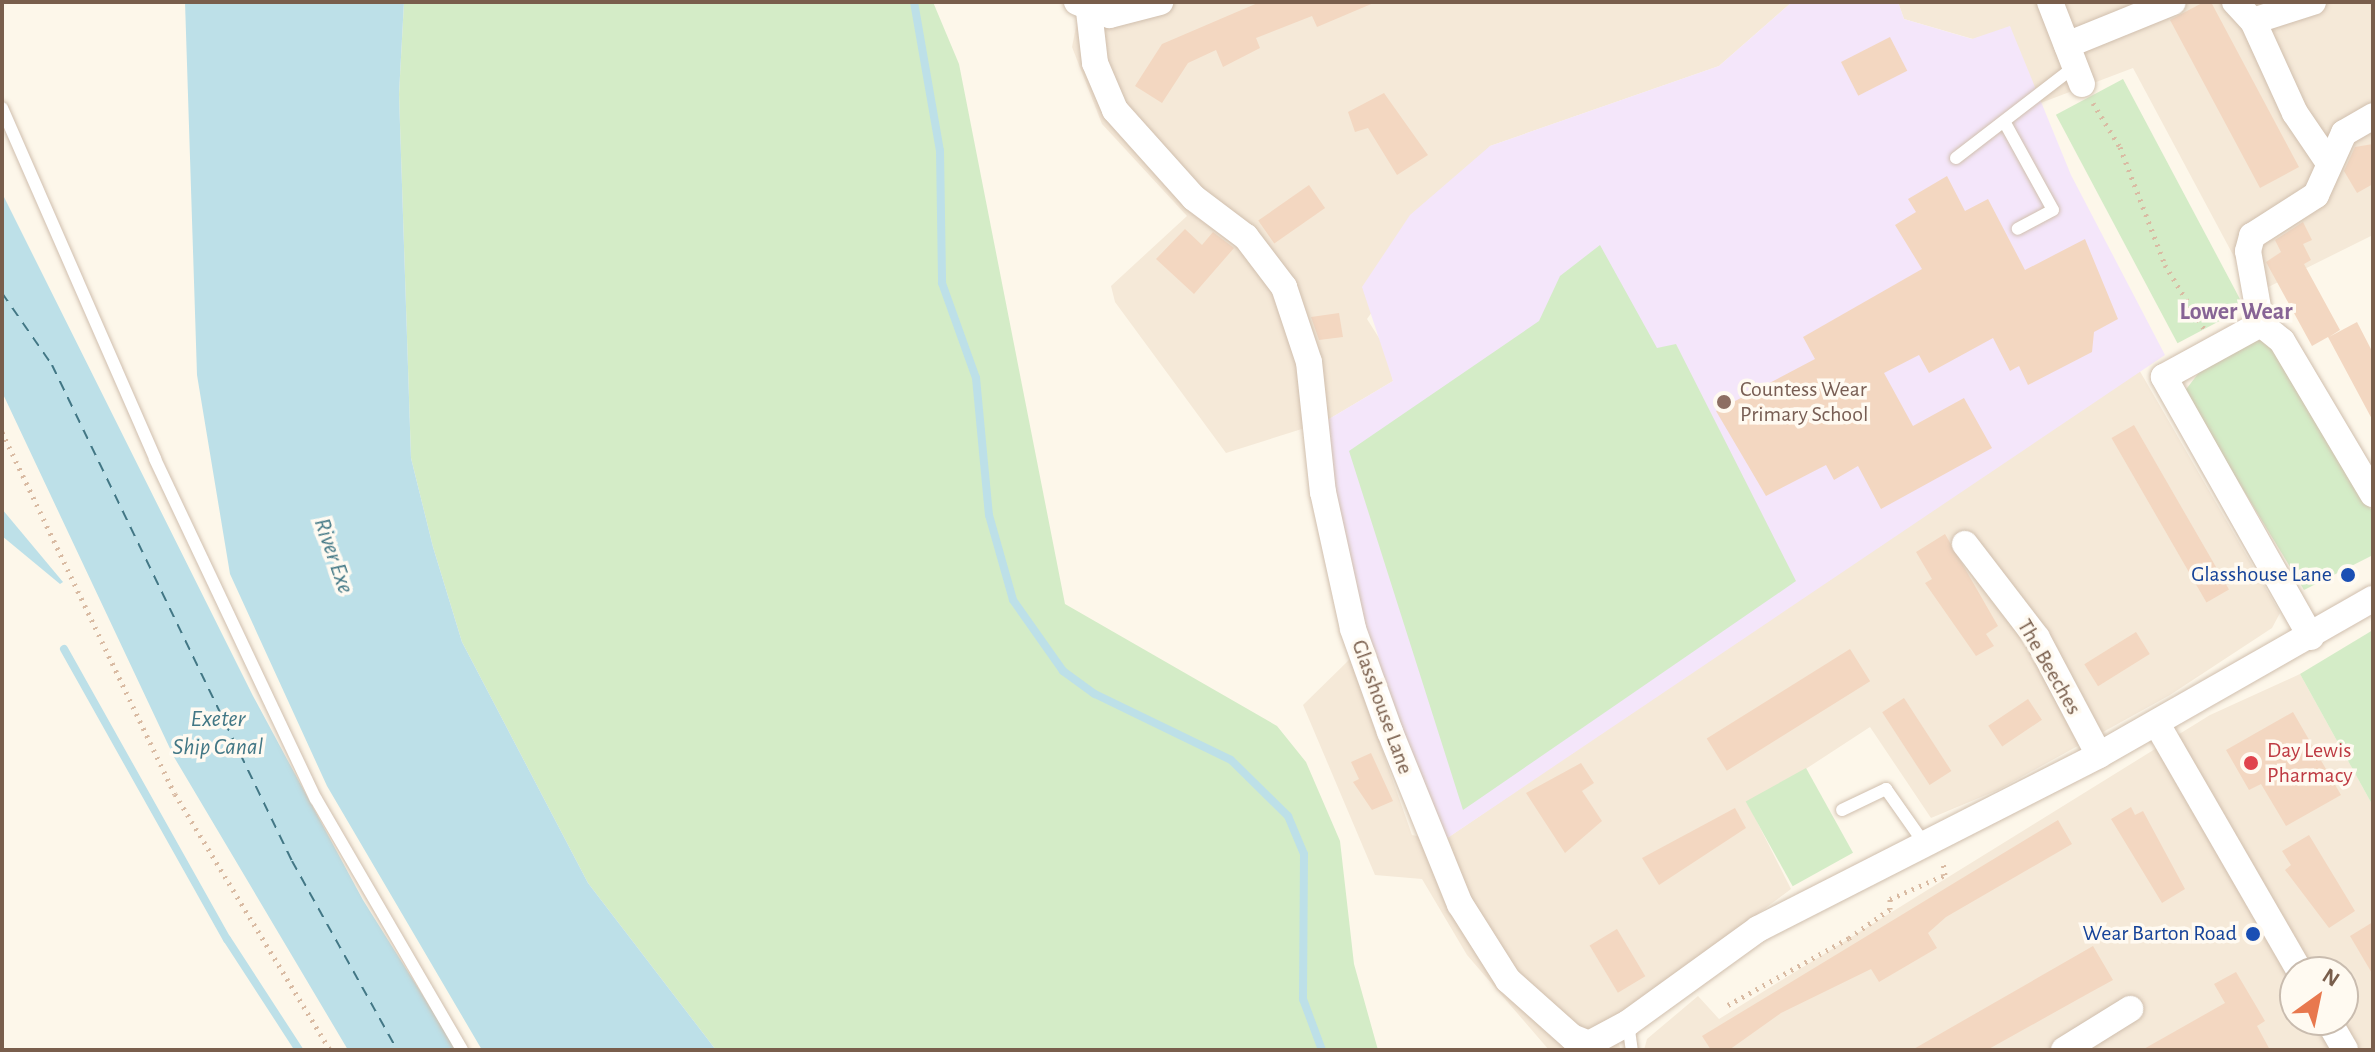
<!DOCTYPE html>
<style>
body{margin:0}
#map{position:relative;width:2375px;height:1052px;overflow:hidden;background:#fdf7ea;font-family:"Alegreya Sans",sans-serif}
div>[style]{position:absolute}
.residential>*{inset:0;background:#f5e9d8}
.education>*{inset:0;background:#f4e6fa}
.green>*{inset:0;background:#d4ecc7;transform-origin:0 0}
.water>*{inset:0;background:#bde0e8}
.stream>*{height:8px;margin:-4px;padding:0 4px;transform-origin:4px;border-radius:4px;background:#bde0e8}
.ferry>*{height:2px;margin-top:-1px;transform-origin:0;background:repeating-linear-gradient(90deg,#427785 0 10px,transparent 0 18px)}
.building>*{inset:0;background:#f3d7c1;transform-origin:0 0}
.path>*{height:5px;margin-top:-2.5px;transform-origin:0;background:repeating-linear-gradient(90deg,#d9bba3 0 2px,transparent 0 8px)}
.roads{filter:drop-shadow(0 0 2px #d0bfae) drop-shadow(0 0 2px #d0bfae)}
.lane>*{height:12px;margin:-6px;padding:0 6px;transform-origin:6px;border-radius:6px;background:#fff}
.street>*{height:26px;margin:-13px;padding:0 13px;transform-origin:13px;border-radius:13px;background:#fff}
.dots>*{width:22px;height:22px;translate:-50% -50%;box-sizing:border-box;border:4px solid #fffaf1;border-radius:50%}
span{translate:-50% -50%;white-space:nowrap;text-align:center;line-height:1.15;-webkit-text-stroke:7px #fffaf1;paint-order:stroke}
.education-label{font-size:22px;color:#785e54}
.left{translate:0 -50%;text-align:left}
.transit-label{font-size:22px;color:#164399}
.right{translate:-100% -50%;text-align:right}
.street-label{font-size:22px;color:#795e4c}
.health-label{font-size:22px;color:#be3a42}
.neighbourhood-label{font-size:24px;color:#876495;font-weight:700}
.water-label{font-size:24px;color:#427785;font-style:italic}
.frame{position:absolute;inset:0;border:4px solid #795e4c;pointer-events:none}
.north{position:absolute;left:2279px;top:956px;width:80px;height:80px;box-sizing:border-box;background:#fffaf1;border:2px solid #c9bcaf;border-radius:50%;rotate:33deg;font-size:22px;font-weight:700;line-height:32px;text-align:center;color:#795e4c}
.north::after{content:'';display:block;margin:auto;width:28px;height:36px;background:#e8784e;clip-path:polygon(50% 0,100% 100%,50% 72%,0 100%)}
</style>
<div id="map">
<div class="residential">
<div style="clip-path:polygon(1081px 2px,1792px 2px,1719px 66px,1490px 146px,1367px 319px,1386px 349px,1393px 381px,1324px 422px,1226px 453px,1115px 302px,1111px 286px,1187px 216px,1102px 124px,1072px 47px)"></div>
<div style="clip-path:polygon(1898px 2px,2373px 2px,2373px 235px,2254px 294px,2133px 68px,2038px 104px,2010px 27px,1973px 39px,1904px 19px)"></div>
<div style="clip-path:polygon(2138px 368px,2280px 613px,2272px 628px,2170px 695px,1998px 790px,1931px 818px,1870px 727px,1749px 806px,1791px 889px,1611px 1023px,1621px 1050px,1549px 1050px,1467px 955px,1422px 879px,1375px 875px,1303px 705px,1350px 659px,1412px 835px,1443px 841px)"></div>
<div style="clip-path:polygon(evenodd,2300px 674px,2373px 806px,2373px 1050px,1644px 1050px,1647px 1039px,1698px 996px,1719px 1019px,2210px 715px,2300px 674px,2295px 972px,2343px 972px,2343px 1020px,2295px 1020px,2295px 972px)"></div>
</div>
<div class="education">
<div style="clip-path:polygon(1792px 2px,1898px 2px,1904px 19px,1972px 39px,2010px 26px,2071px 175px,2165px 355px,1443px 841px,1351px 596px,1324px 422px,1393px 381px,1362px 287px,1410px 215px,1490px 146px,1719px 66px)"></div>
</div>
<div class="green">
<div style="clip-path:polygon(404px 2px,933px 2px,959px 64px,1065px 604px,1277px 726px,1306px 762px,1340px 841px,1354px 964px,1378px 1050px,716px 1050px,588px 883px,462px 642px,433px 547px,411px 458px,399px 94px)"></div>
<div style="left:2123px;top:79px;width:259px;height:76px;rotate:62deg"></div>
<div style="clip-path:polygon(1600px 245px,1657px 348px,1676px 344px,1796px 581px,1463px 810px,1349px 451px,1539px 321px,1560px 276px)"></div>
<div style="clip-path:polygon(2252px 339px,2274px 342px,2373px 513px,2373px 555px,2304px 590px,2184px 392px,2204px 366px)"></div>
<div style="clip-path:polygon(2373px 630px,2373px 806px,2300px 674px)"></div>
<div style="left:1806px;top:768px;width:97px;height:69px;rotate:61deg"></div>
</div>
<div class="water">
<div style="clip-path:polygon(185px 2px,404px 2px,399px 94px,411px 458px,433px 547px,462px 642px,588px 883px,716px 1050px,482px 1050px,327px 786px,230px 574px,197px 375px)"></div>
<div style="clip-path:polygon(2px 193px,253px 696px,363px 900px,457px 1050px,348px 1050px,174px 757px,2px 392px)"></div>
<div style="clip-path:polygon(2px 509px,63px 582px,60px 584px,2px 536px)"></div>
</div>
<div class="stream">
<div style="left:914px;top:2px;width:151px;rotate:80.1deg"></div>
<div style="left:940px;top:151px;width:132px;rotate:89.1deg"></div>
<div style="left:942px;top:283px;width:101px;rotate:70.3deg"></div>
<div style="left:976px;top:378px;width:138px;rotate:84.6deg"></div>
<div style="left:989px;top:515px;width:88px;rotate:74.2deg"></div>
<div style="left:1013px;top:600px;width:87px;rotate:54.8deg"></div>
<div style="left:1063px;top:671px;width:39px;rotate:36deg"></div>
<div style="left:1095px;top:694px;width:151px;rotate:25.9deg"></div>
<div style="left:1231px;top:760px;width:80px;rotate:44.5deg"></div>
<div style="left:1288px;top:816px;width:41px;rotate:67.2deg"></div>
<div style="left:1304px;top:854px;width:145px;rotate:90.4deg"></div>
<div style="left:1303px;top:999px;width:54px;rotate:69.6deg"></div>
<div style="left:64px;top:649px;width:333px;rotate:60.7deg"></div>
<div style="left:227px;top:939px;width:132px;rotate:57deg"></div>
</div>
<div class="ferry">
<div style="left:2px;top:293px;width:88px;rotate:55.2deg"></div>
<div style="left:52px;top:365px;width:551px;rotate:64.18deg"></div>
<div style="left:292px;top:861px;width:216px;rotate:60.9deg"></div>
</div>
<div class="building">
<div style="clip-path:polygon(1260px 2px,1376px 2px,1317px 27px,1312px 16px,1256px 38px,1260px 48px,1223px 67px,1216px 50px,1188px 63px,1162px 103px,1135px 86px,1162px 44px)"></div>
<div style="clip-path:polygon(2204px 2px,2211px 2px,2299px 167px,2260px 188px,2170px 20px)"></div>
<div style="left:1890px;top:37px;width:38px;height:55px;rotate:63deg"></div>
<div style="clip-path:polygon(1384px 93px,1428px 155px,1397px 175px,1368px 128px,1355px 132px,1348px 112px)"></div>
<div style="clip-path:polygon(2373px 144px,2373px 184px,2357px 193px,2344px 171px,2355px 147px)"></div>
<div style="clip-path:polygon(1947px 176px,1965px 211px,1988px 199px,2025px 270px,2085px 239px,2118px 319px,2094px 332px,2092px 352px,2028px 385px,2019px 366px,2010px 371px,1993px 338px,1929px 373px,1919px 355px,1884px 373px,1913px 426px,1964px 398px,1992px 448px,1881px 509px,1858px 466px,1834px 480px,1826px 465px,1766px 496px,1716px 411px,1815px 359px,1803px 337px,1922px 269px,1895px 225px,1916px 212px,1908px 199px)"></div>
<div style="left:1309px;top:185px;width:28px;height:62px;rotate:55deg"></div>
<div style="clip-path:polygon(2303px 222px,2312px 240px,2303px 244px,2311px 260px,2304px 264px,2340px 330px,2329px 337px,2357px 322px,2373px 353px,2373px 421px,2328px 337px,2312px 346px,2266px 262px,2281px 252px,2275px 240px)"></div>
<div style="clip-path:polygon(1185px 229px,1202px 245px,1213px 232px,1234px 248px,1194px 294px,1156px 259px)"></div>
<div style="clip-path:polygon(1339px 313px,1343px 337px,1319px 340px,1311px 317px)"></div>
<div style="left:2134px;top:425px;width:190px;height:26px;rotate:60deg"></div>
<div style="clip-path:polygon(1945px 534px,1998px 626px,1986px 634px,1994px 646px,1976px 656px,1925px 583px,1932px 579px,1916px 552px)"></div>
<div style="left:2136px;top:632px;width:26px;height:61px;rotate:58deg"></div>
<div style="left:1850px;top:649px;width:38px;height:169px;rotate:58deg"></div>
<div style="left:1904px;top:698px;width:87px;height:26px;rotate:57deg"></div>
<div style="left:2028px;top:699px;width:25px;height:48px;rotate:56deg"></div>
<div style="clip-path:polygon(2293px 712px,2341px 795px,2286px 826px,2261px 784px,2249px 790px,2226px 750px)"></div>
<div style="clip-path:polygon(1371px 753px,1393px 801px,1372px 810px,1353px 782px,1359px 779px,1351px 762px)"></div>
<div style="clip-path:polygon(1581px 763px,1594px 783px,1582px 791px,1602px 821px,1565px 853px,1526px 793px)"></div>
<div style="clip-path:polygon(2131px 807px,2135px 815px,2143px 811px,2185px 889px,2162px 903px,2111px 819px)"></div>
<div style="clip-path:polygon(1735px 808px,1746px 828px,1659px 885px,1642px 858px)"></div>
<div style="clip-path:polygon(2058px 820px,2072px 844px,1946px 917px,1928px 933px,1937px 948px,1879px 982px,1871px 969px,1781px 1013px,1729px 1050px,1711px 1050px,1702px 1036px)"></div>
<div style="clip-path:polygon(2309px 835px,2355px 911px,2329px 928px,2285px 870px,2291px 865px,2282px 851px)"></div>
<div style="clip-path:polygon(2373px 922px,2373px 975px,2350px 936px)"></div>
<div style="left:1617px;top:929px;width:55px;height:32px;rotate:59deg"></div>
<div style="clip-path:polygon(2093px 946px,2113px 980px,2091px 992px,1987px 1050px,1912px 1050px)"></div>
<div style="clip-path:polygon(2236px 972px,2265px 1021px,2257px 1026px,2270px 1050px,2142px 1050px,2225px 1003px,2214px 984px)"></div>
</div>
<div class="path">
<div style="left:2093px;top:103px;width:52px;rotate:58.5deg"></div>
<div style="left:2120px;top:147px;width:126px;rotate:69.1deg"></div>
<div style="left:2165px;top:265px;width:76px;rotate:58.4deg"></div>
<div style="left:2px;top:432px;width:401px;rotate:64.5deg"></div>
<div style="left:175px;top:794px;width:299px;rotate:58.8deg"></div>
<div style="left:1728px;top:1005px;width:138px;rotate:-29deg"></div>
<div style="left:1849px;top:938px;width:50px;rotate:-35.3deg"></div>
<div style="left:1890px;top:909px;width:10px;rotate:-90deg"></div>
<div style="left:1890px;top:899px;width:60px;rotate:-23.6deg"></div>
<div style="left:1945px;top:875px;width:13px;rotate:-99deg"></div>
</div>
<div class="roads">
<div class="lane">
<div style="left:2px;top:108px;width:383px;rotate:66.4deg"></div>
<div style="left:155px;top:459px;width:376px;rotate:64.7deg"></div>
<div style="left:316px;top:799px;width:290px;rotate:59.8deg"></div>
<div style="left:2005px;top:123px;width:99px;rotate:61.1deg"></div>
<div style="left:2053px;top:210px;width:40px;rotate:152deg"></div>
<div style="left:1956px;top:158px;width:149px;rotate:-37.6deg"></div>
<div style="left:1842px;top:810px;width:49px;rotate:-25.5deg"></div>
<div style="left:1886px;top:789px;width:70px;rotate:54.9deg"></div>
<div style="left:1628px;top:1023px;width:27px;rotate:82deg"></div>
</div>
<div class="street">
<div style="left:1077px;top:2px;width:35px;rotate:22deg"></div>
<div style="left:1110px;top:15px;width:52px;rotate:-14.6deg"></div>
<div style="left:2050px;top:2px;width:88px;rotate:68.7deg"></div>
<div style="left:2235px;top:2px;width:26px;rotate:47deg"></div>
<div style="left:2253px;top:21px;width:63px;rotate:-17.6deg"></div>
<div style="left:1089px;top:11px;width:52px;rotate:83.4deg"></div>
<div style="left:1095px;top:63px;width:51px;rotate:66.9deg"></div>
<div style="left:1115px;top:110px;width:118px;rotate:48.1deg"></div>
<div style="left:1194px;top:198px;width:65px;rotate:36.9deg"></div>
<div style="left:1246px;top:237px;width:63px;rotate:52.8deg"></div>
<div style="left:1284px;top:287px;width:79px;rotate:71.6deg"></div>
<div style="left:1309px;top:362px;width:131px;rotate:83.9deg"></div>
<div style="left:1323px;top:492px;width:140px;rotate:77.6deg"></div>
<div style="left:1353px;top:629px;width:109px;rotate:70.2deg"></div>
<div style="left:1390px;top:732px;width:186px;rotate:67.9deg"></div>
<div style="left:1460px;top:904px;width:90px;rotate:57.7deg"></div>
<div style="left:1508px;top:980px;width:86px;rotate:41.7deg"></div>
<div style="left:1572px;top:1037px;width:18px;rotate:22deg"></div>
<div style="left:1589px;top:1044px;width:44px;rotate:-28.3deg"></div>
<div style="left:1628px;top:1023px;width:160px;rotate:-35.9deg"></div>
<div style="left:1758px;top:929px;width:383px;rotate:-27deg"></div>
<div style="left:2099px;top:755px;width:315px;rotate:-29.7deg"></div>
<div style="left:2253px;top:21px;width:101px;rotate:65.5deg"></div>
<div style="left:2295px;top:113px;width:60px;rotate:55.8deg"></div>
<div style="left:2067px;top:45px;width:114px;rotate:-22.1deg"></div>
<div style="left:2261px;top:324px;width:74px;rotate:-100.1deg"></div>
<div style="left:2248px;top:251px;width:16px;rotate:-75deg"></div>
<div style="left:2252px;top:236px;width:76px;rotate:-32.6deg"></div>
<div style="left:2316px;top:195px;width:68px;rotate:-65.7deg"></div>
<div style="left:2344px;top:133px;width:34px;rotate:-30deg"></div>
<div style="left:1965px;top:544px;width:118px;rotate:52.5deg"></div>
<div style="left:2037px;top:638px;width:132px;rotate:62.1deg"></div>
<div style="left:2311px;top:637px;width:299px;rotate:-119.5deg"></div>
<div style="left:2164px;top:377px;width:111px;rotate:-28.7deg"></div>
<div style="left:2261px;top:324px;width:27px;rotate:39deg"></div>
<div style="left:2282px;top:341px;width:178px;rotate:59.3deg"></div>
<div style="left:2157px;top:724px;width:286px;rotate:60deg"></div>
<div style="left:2328px;top:1020px;width:34px;rotate:60deg"></div>
<div style="left:2064px;top:1050px;width:78px;rotate:-31.8deg"></div>
</div>
</div>
<div class="dots">
<div style="left:1724px;top:402px;background:#8d6e63"></div>
<div style="left:2348px;top:575px;background:#1a4fb4"></div>
<div style="left:2251px;top:763px;background:#e0444e"></div>
<div style="left:2253px;top:934px;background:#1a4fb4"></div>
</div>
<div class="education-label">
<span class="left" style="left:1740px;top:402px">Countess Wear<br>Primary School</span>
</div>
<div class="transit-label">
<span class="right" style="left:2332px;top:575px">Glasshouse Lane</span>
<span class="right" style="left:2237px;top:934px">Wear Barton Road</span>
</div>
<div class="street-label">
<span style="left:2049px;top:667px;rotate:60deg">The Beeches</span>
<span style="left:1382px;top:707px;rotate:70deg">Glasshouse Lane</span>
</div>
<div class="health-label">
<span class="left" style="left:2267px;top:763px">Day Lewis<br>Pharmacy</span>
</div>
<div class="neighbourhood-label">
<span style="left:2236px;top:313px">Lower Wear</span>
</div>
<div class="water-label">
<span style="left:333px;top:556px;rotate:71deg">River Exe</span>
<span style="left:218px;top:734px">Exeter<br>Ship Canal</span>
</div>
<div class="frame"></div>
<div class="north">N</div>
</div>
